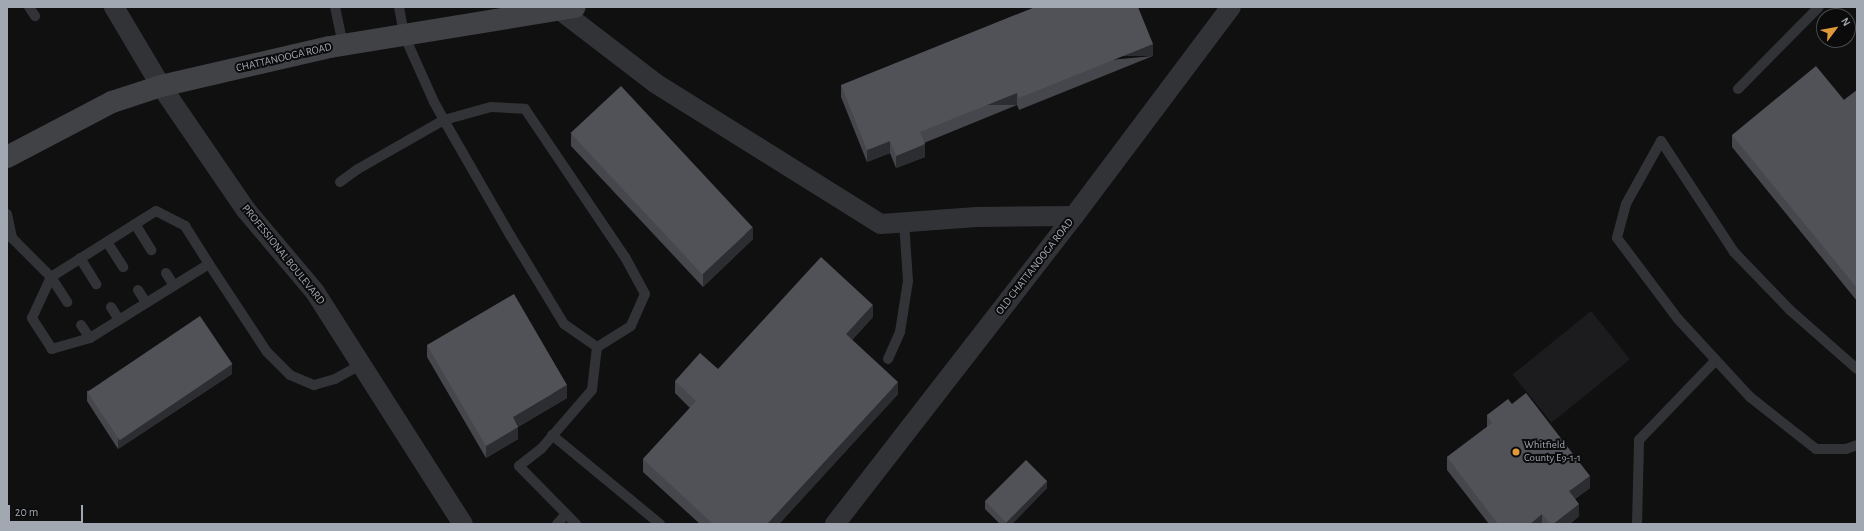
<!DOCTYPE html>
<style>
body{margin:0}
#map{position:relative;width:1864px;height:531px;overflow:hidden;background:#101011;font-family:"Alegreya Sans",sans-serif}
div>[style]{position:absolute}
.built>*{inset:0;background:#1c1c1e;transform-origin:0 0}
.lane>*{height:10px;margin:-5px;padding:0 5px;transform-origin:5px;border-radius:5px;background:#313336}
.street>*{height:20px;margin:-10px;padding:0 10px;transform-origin:10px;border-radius:10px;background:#313336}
.secondary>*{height:22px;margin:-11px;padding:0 11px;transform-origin:11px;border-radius:11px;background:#404246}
.wall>*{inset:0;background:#46474c}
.shaded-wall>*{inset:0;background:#2c2d30;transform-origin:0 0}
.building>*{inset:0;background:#505257;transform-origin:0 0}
.dots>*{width:11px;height:11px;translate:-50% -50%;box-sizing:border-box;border:2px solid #0b0b0c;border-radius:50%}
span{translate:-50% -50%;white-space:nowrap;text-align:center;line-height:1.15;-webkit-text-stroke:4px #0b0b0c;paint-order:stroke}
.street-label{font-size:11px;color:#a2a8b1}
.poi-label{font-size:11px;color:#a2a8b1}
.left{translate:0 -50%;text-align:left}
.frame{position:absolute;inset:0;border:8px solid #a2a8b1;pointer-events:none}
.north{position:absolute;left:1816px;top:8px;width:40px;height:40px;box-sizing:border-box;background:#0b0b0c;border:1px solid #474a4e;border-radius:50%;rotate:58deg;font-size:11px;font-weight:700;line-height:16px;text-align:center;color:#a2a8b1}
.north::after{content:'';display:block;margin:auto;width:14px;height:18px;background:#e19838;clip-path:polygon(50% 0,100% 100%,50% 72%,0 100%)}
.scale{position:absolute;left:8px;top:505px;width:75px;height:18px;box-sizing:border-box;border:2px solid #a2a8b1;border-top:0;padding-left:5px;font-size:12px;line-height:14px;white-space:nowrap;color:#a2a8b1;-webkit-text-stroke:3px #0b0b0c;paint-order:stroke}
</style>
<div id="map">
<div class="built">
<div style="left:1591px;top:311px;width:62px;height:101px;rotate:51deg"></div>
</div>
<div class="lane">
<div style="left:29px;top:7px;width:11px;rotate:56deg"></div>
<div style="left:335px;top:7px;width:38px;rotate:78deg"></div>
<div style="left:1738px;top:89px;width:115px;rotate:-45.4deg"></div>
<div style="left:340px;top:182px;width:22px;rotate:-36deg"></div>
<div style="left:358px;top:169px;width:99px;rotate:-29.7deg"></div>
<div style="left:444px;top:120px;width:49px;rotate:-15.5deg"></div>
<div style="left:491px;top:107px;width:34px;rotate:3deg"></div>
<div style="left:525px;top:109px;width:179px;rotate:56deg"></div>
<div style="left:625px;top:257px;width:42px;rotate:61.6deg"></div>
<div style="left:645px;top:294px;width:35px;rotate:114deg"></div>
<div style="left:631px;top:326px;width:40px;rotate:148deg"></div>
<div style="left:597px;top:347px;width:40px;rotate:-145.1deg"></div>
<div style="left:564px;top:324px;width:104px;rotate:-121.2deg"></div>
<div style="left:510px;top:235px;width:133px;rotate:-119.9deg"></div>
<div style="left:444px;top:120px;width:21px;rotate:-119deg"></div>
<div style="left:434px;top:102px;width:73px;rotate:-114.1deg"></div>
<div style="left:404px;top:35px;width:28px;rotate:-100deg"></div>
<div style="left:7px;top:214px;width:25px;rotate:78deg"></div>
<div style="left:12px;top:238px;width:6px;rotate:-141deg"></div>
<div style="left:135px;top:224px;width:31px;rotate:58deg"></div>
<div style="left:12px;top:238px;width:55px;rotate:45deg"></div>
<div style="left:51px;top:277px;width:30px;rotate:57deg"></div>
<div style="left:107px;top:242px;width:30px;rotate:57deg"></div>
<div style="left:80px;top:258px;width:31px;rotate:58deg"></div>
<div style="left:166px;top:273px;width:15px;rotate:58deg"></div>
<div style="left:138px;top:290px;width:15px;rotate:58deg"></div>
<div style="left:111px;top:307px;width:15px;rotate:58deg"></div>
<div style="left:81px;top:325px;width:16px;rotate:55deg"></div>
<div style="left:90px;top:338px;width:140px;rotate:-31.9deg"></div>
<div style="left:209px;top:264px;width:105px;rotate:56.6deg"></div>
<div style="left:267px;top:352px;width:33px;rotate:45deg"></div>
<div style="left:290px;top:375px;width:26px;rotate:23deg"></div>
<div style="left:314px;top:385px;width:22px;rotate:-16deg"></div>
<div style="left:335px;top:379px;width:31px;rotate:-29deg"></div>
<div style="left:90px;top:338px;width:40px;rotate:164deg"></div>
<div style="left:52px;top:349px;width:37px;rotate:-123deg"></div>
<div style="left:32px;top:318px;width:45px;rotate:-65.1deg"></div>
<div style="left:51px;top:277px;width:124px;rotate:-32.2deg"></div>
<div style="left:156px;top:211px;width:33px;rotate:27deg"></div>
<div style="left:185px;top:226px;width:45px;rotate:57.7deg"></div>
<div style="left:888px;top:359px;width:30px;rotate:-66deg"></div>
<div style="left:900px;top:332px;width:52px;rotate:-81.1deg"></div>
<div style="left:908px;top:281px;width:59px;rotate:-93.9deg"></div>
<div style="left:1857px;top:369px;width:89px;rotate:-138.6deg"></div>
<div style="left:1790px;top:310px;width:81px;rotate:-134deg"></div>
<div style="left:1734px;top:252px;width:133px;rotate:-123.3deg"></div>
<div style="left:1661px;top:141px;width:72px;rotate:119.1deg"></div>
<div style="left:1626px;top:204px;width:35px;rotate:105deg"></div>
<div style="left:1617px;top:238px;width:101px;rotate:53deg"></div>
<div style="left:1678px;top:319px;width:106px;rotate:47.3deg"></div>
<div style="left:1750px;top:397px;width:84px;rotate:38.2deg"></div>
<div style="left:1816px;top:449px;width:30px"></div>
<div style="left:1846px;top:449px;width:12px;rotate:-20deg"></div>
<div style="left:552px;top:435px;width:140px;rotate:39.5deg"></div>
<div style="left:557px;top:524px;width:12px;rotate:-48deg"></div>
<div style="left:576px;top:524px;width:81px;rotate:-134.5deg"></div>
<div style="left:519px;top:466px;width:28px;rotate:-38deg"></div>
<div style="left:541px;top:449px;width:78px;rotate:-49.2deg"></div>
<div style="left:592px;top:390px;width:43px;rotate:-83.4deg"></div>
<div style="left:1637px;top:524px;width:84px;rotate:-88.6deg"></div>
<div style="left:1639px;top:440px;width:111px;rotate:-46.1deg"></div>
</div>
<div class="street">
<div style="left:114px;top:7px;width:92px;rotate:59.3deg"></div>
<div style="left:161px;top:86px;width:150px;rotate:55.6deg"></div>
<div style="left:246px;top:210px;width:107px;rotate:49.9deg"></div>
<div style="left:315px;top:292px;width:275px;rotate:57.5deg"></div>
<div style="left:560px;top:10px;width:120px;rotate:37.5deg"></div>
<div style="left:655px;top:83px;width:266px;rotate:32deg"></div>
<div style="left:881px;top:224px;width:96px;rotate:-4.2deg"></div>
<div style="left:977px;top:217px;width:97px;rotate:-0.6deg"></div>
<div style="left:835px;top:524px;width:390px;rotate:-52.2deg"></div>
<div style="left:1074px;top:216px;width:261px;rotate:-53.1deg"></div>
</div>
<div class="secondary">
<div style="left:7px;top:157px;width:119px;rotate:-27.6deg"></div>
<div style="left:112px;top:102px;width:52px;rotate:-18.1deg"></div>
<div style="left:161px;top:86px;width:173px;rotate:-13deg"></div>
<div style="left:330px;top:47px;width:248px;rotate:-9.3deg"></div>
</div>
<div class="wall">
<div style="clip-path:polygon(1153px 56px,1019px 110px,1017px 105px,924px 143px,925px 157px,896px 168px,890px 153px,867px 162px,841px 97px,841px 85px)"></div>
<div style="clip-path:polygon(1857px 90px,1857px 301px,1732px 147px,1732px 135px,1844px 100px)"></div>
<div style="clip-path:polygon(571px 134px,753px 239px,703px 287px,571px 146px)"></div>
<div style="clip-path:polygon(873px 317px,852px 340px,898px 394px,779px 524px,700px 524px,643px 472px,643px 459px,690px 408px,675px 393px,675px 381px,718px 369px)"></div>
<div style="clip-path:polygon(427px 345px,567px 398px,518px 427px,518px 439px,486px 458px,427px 357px)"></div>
<div style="clip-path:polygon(232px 374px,118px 449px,87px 401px,87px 391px)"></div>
<div style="clip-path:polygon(1512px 404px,1590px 488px,1575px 499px,1579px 516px,1570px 524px,1489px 524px,1447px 470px,1447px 457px,1487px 427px,1487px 415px)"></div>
<div style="clip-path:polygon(1047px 488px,1012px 524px,1000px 524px,985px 509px,985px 501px)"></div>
</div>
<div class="shaded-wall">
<div style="left:1153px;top:44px;width:12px;height:144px;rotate:90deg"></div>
<div style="left:1017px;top:93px;width:12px;height:105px;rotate:90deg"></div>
<div style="clip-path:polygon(890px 141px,890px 153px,867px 162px,867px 150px)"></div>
<div style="clip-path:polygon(925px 144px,925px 157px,896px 168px,896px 156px)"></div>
<div style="clip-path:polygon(753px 227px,753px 239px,703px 287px,703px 274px)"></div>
<div style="clip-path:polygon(873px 305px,873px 317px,846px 346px,846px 334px)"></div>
<div style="clip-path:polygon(232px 364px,232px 374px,118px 449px,118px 438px)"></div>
<div style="clip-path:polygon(898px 382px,898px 394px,779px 524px,767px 524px)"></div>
<div style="clip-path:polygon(567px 385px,567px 398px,513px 430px,513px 417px)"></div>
<div style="clip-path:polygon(518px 427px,518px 439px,486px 458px,486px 446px)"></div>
<div style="clip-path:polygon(1590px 476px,1590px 488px,1569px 503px,1569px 491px)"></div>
<div style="clip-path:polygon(1047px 481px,1047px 488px,1012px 524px,1006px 524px,1006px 523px)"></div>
<div style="clip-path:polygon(1579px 504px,1579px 516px,1570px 524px,1553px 524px)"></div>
<div style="clip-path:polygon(1542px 514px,1542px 524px,1530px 524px)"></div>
</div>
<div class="building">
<div style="clip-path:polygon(1035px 7px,1138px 7px,1153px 44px,1019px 98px,1017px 93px,920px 132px,925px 144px,896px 156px,890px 141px,867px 150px,841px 85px)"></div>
<div style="clip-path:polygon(1816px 66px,1844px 100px,1857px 90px,1857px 288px,1732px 135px)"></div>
<div style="left:621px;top:86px;width:193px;height:69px;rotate:47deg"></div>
<div style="clip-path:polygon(821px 257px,873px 305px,846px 334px,898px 382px,767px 524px,713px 524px,643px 459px,696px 401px,675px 381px,700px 353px,718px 369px)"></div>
<div style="clip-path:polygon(514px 294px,567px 385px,513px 417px,518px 427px,486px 446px,427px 345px)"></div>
<div style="left:200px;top:316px;width:58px;height:136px;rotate:56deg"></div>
<div style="clip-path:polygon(1526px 393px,1590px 476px,1569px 491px,1579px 504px,1553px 524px,1550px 524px,1542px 514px,1530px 524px,1498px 524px,1447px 457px,1492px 423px,1487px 415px,1508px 399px,1512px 404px)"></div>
<div style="left:1026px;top:460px;width:30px;height:58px;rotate:45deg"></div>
</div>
<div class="dots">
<div style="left:1516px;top:452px;background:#e19838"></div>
</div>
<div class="street-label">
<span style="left:284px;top:58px;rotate:-13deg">CHATTANOOGA ROAD</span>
<span style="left:283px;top:255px;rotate:51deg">PROFESSIONAL BOULEVARD</span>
<span style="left:1035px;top:267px;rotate:-52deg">OLD CHATTANOOGA ROAD</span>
</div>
<div class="poi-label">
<span class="left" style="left:1524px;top:452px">Whitfield<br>County E9-1-1</span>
</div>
<div class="frame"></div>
<div class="north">N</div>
<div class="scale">20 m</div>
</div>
